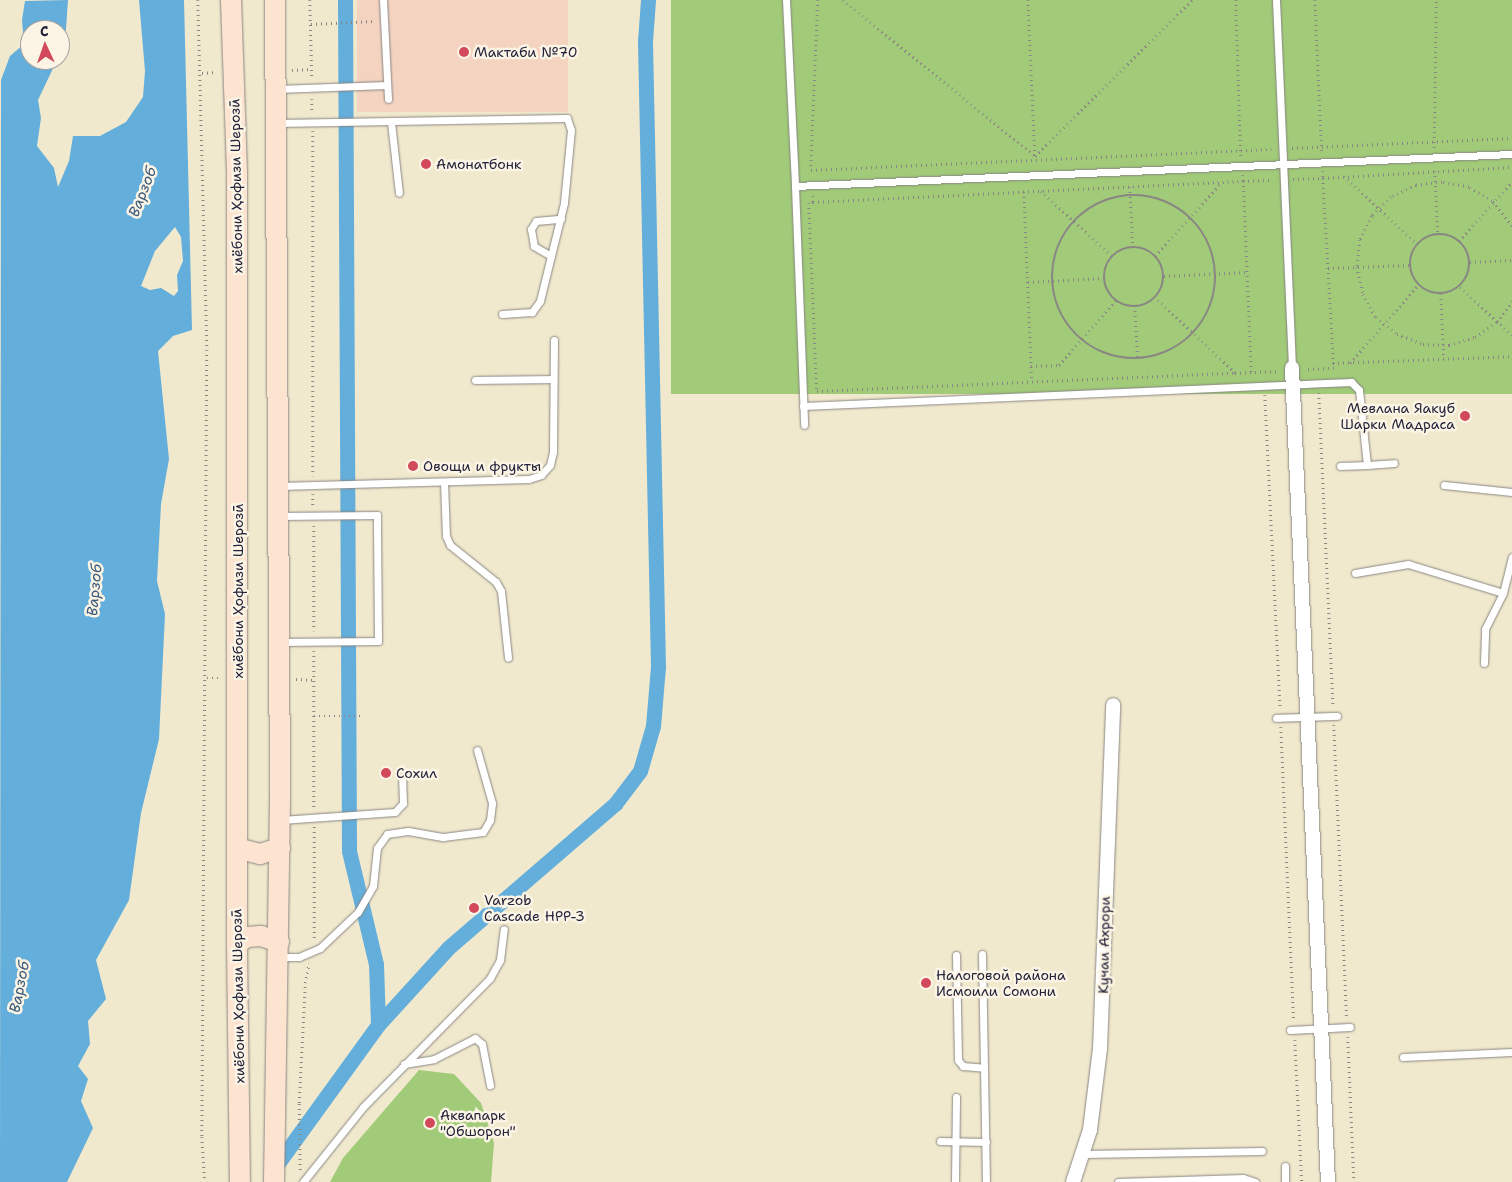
<!DOCTYPE html>
<meta charset="utf-8">
<style>
body{margin:0}
#map{position:relative;width:1512px;height:1182px;overflow:hidden;background:#f1e9cd;font-family:"Shantell Sans",sans-serif}
div>[style]{position:absolute}
.built>*{inset:0;background:#f4d3c1;transform-origin:0 0}
.green>*{inset:0;background:#a1cb78;transform-origin:0 0}
.water>*{inset:0;background:#63aedb}
.canal>*{height:15px;margin:-7.5px;padding:0 7.5px;transform-origin:7.5px;border-radius:7.5px;background:#63aedb}
.path>*{height:2.5px;margin-top:-1.25px;transform-origin:0;background:repeating-linear-gradient(90deg,#8a8684 0 1px,transparent 0 5px)}
.path>.ring{margin:-1.25px;padding:0;box-sizing:content-box;background:none;border:2.5px solid #8a8684;border-radius:50%}
.roads{filter:drop-shadow(0 0 1px #8a8684) drop-shadow(0 0 1px #8a8684)}
.lane>*{height:7px;margin:-3.5px;padding:0 3.5px;transform-origin:3.5px;border-radius:3.5px;background:#fff}
.street>*{height:14px;margin:-7px;padding:0 7px;transform-origin:7px;border-radius:7px;background:#fff}
.secondary>*{height:20px;margin:-10px;padding:0 10px;transform-origin:10px;border-radius:10px;background:#fde4d0}
.dots>*{width:14px;height:14px;translate:-50% -50%;box-sizing:border-box;border:2px solid #fcf5e5;border-radius:50%}
span{translate:-50% -50%;white-space:nowrap;text-align:center;line-height:1.15;-webkit-text-stroke:5px #fcf5e5;paint-order:stroke}
.poi-label{font-size:14px;color:#22223b}
.left{translate:0 -50%;text-align:left}
.right{translate:-100% -50%;text-align:right}
.street-label{font-size:14px;color:#22223b}
.water-label{font-size:15px;color:#3c5a7b;font-style:italic}
.north{position:absolute;left:20px;top:20px;width:50px;height:50px;box-sizing:border-box;background:#fcf5e5;border:1px solid #a5a1a1;border-radius:50%;rotate:357deg;font-size:14px;font-weight:700;line-height:20px;text-align:center;color:#22223b}
.north::after{content:'';display:block;margin:auto;width:18px;height:22px;background:#d1495b;clip-path:polygon(50% 0,100% 100%,50% 72%,0 100%)}
</style>
<div id="map">
<div class="built">
<div style="left:357px;top:0;width:211px;height:112px"></div>
</div>
<div class="green">
<div style="left:671px;top:0;width:841px;height:394px"></div>
<div style="clip-path:polygon(419px 1070px,454px 1074px,481px 1103px,494px 1143px,491px 1182px,330px 1182px,343px 1158px)"></div>
</div>
<div class="water">
<div style="clip-path:polygon(evenodd,68px 0,65px 43px,60px 53px,60px 30px,30px 30px,30px 60px,57px 60px,38px 100px,41px 118px,37px 146px,54px 168px,58px 187px,69px 161px,73px 136px,100px 136px,126px 122px,143px 97px,145px 71px,139px 0,184px 0,192px 330px,173px 336px,158px 351px,169px 459px,161px 504px,157px 581px,165px 614px,159px 739px,141px 813px,129px 900px,96px 960px,106px 999px,88px 1021px,90px 1044px,78px 1066px,88px 1079px,81px 1101px,93px 1128px,67px 1182px,0 1182px,1px 80px,10px 56px,24px 44px,22px 20px,25px 1px,68px 0,175px 227px,181px 237px,183px 261px,177px 275px,178px 291px,174px 296px,161px 288px,150px 290px,141px 286px,155px 251px,175px 227px)"></div>
</div>
<div class="canal">
<div style="left:345px;top:0;width:851px;rotate:89.73deg"></div>
<div style="left:349px;top:851px;width:116px;rotate:76.6deg"></div>
<div style="left:376px;top:964px;width:61px;rotate:88.1deg"></div>
<div style="left:273px;top:1170px;width:179px;rotate:-54.1deg"></div>
<div style="left:378px;top:1025px;width:104px;rotate:-47.7deg"></div>
<div style="left:448px;top:948px;width:221px;rotate:-40.8deg"></div>
<div style="left:615px;top:804px;width:41px;rotate:-52.9deg"></div>
<div style="left:640px;top:771px;width:47px;rotate:-73.9deg"></div>
<div style="left:653px;top:726px;width:59px;rotate:-85.2deg"></div>
<div style="left:658px;top:667px;width:626px;rotate:-91.19deg"></div>
<div style="left:645px;top:41px;width:41px;rotate:-85.8deg"></div>
</div>
<div class="path">
<div style="left:198px;top:0;width:350px;rotate:88.5deg"></div>
<div style="left:207px;top:350px;width:787px;rotate:90.36deg"></div>
<div style="left:202px;top:1137px;width:45px;rotate:86.2deg"></div>
<div style="left:310px;top:0;width:78px;rotate:88.5deg"></div>
<div style="left:818px;top:0;width:170px;rotate:92.4deg"></div>
<div style="left:811px;top:170px;width:461px;rotate:-2.6deg"></div>
<div style="left:843px;top:0;width:247px;rotate:39.1deg"></div>
<div style="left:1035px;top:156px;width:221px;rotate:-44.8deg"></div>
<div style="left:1028px;top:0;width:156px;rotate:87.4deg"></div>
<div style="left:1236px;top:0;width:157px;rotate:88.2deg"></div>
<div style="left:1315px;top:0;width:153px;rotate:87.4deg"></div>
<div style="left:311px;top:24px;width:63px;rotate:-2.7deg"></div>
<div style="left:292px;top:70px;width:20px;rotate:-3deg"></div>
<div style="left:202px;top:73px;width:14px;rotate:-4deg"></div>
<div style="left:312px;top:99px;width:14px;rotate:90deg"></div>
<div style="left:313px;top:131px;width:345px;rotate:90deg"></div>
<div style="left:1292px;top:148px;width:220px;rotate:-2.6deg"></div>
<div style="left:1434px;top:148px;width:148px;rotate:-89.2deg"></div>
<div style="left:1323px;top:171px;width:7px;rotate:90deg"></div>
<div style="left:1323px;top:178px;width:189px;rotate:-3.3deg"></div>
<div style="left:1435px;top:171px;width:63px;rotate:87.3deg"></div>
<div style="left:1344px;top:176px;width:100px;rotate:43deg"></div>
<div style="left:1293px;top:179px;width:30px;rotate:-2deg"></div>
<div style="left:1323px;top:178px;width:190px;rotate:86.7deg"></div>
<div style="left:1334px;top:368px;width:30px;rotate:176deg"></div>
<div style="left:1130px;top:187px;width:60px;rotate:87.1deg"></div>
<div style="left:1041px;top:191px;width:96px;rotate:42.5deg"></div>
<div style="left:1024px;top:192px;width:189px;rotate:87.6deg"></div>
<div class="ring" style="left:1052px;top:195px;width:161.5px;height:161.5px"></div>
<div style="left:813px;top:196px;width:6px;rotate:90deg"></div>
<div style="left:813px;top:202px;width:431px;rotate:-2.8deg"></div>
<div style="left:1243px;top:181px;width:6px;rotate:-99deg"></div>
<div style="left:813px;top:202px;width:4px;rotate:166deg"></div>
<div style="left:809px;top:203px;width:188px;rotate:87.6deg"></div>
<div style="left:817px;top:391px;width:418px;rotate:-2.5deg"></div>
<div style="left:1235px;top:373px;width:110px;rotate:-136.8deg"></div>
<div style="left:1512px;top:226px;width:32px;rotate:-129deg"></div>
<div style="left:1492px;top:201px;width:27px;rotate:-149deg"></div>
<div style="left:1469px;top:187px;width:27px;rotate:-170deg"></div>
<div style="left:1442px;top:182px;width:26px;rotate:173deg"></div>
<div style="left:1416px;top:185px;width:28px;rotate:154deg"></div>
<div style="left:1391px;top:197px;width:27px;rotate:135deg"></div>
<div style="left:1372px;top:216px;width:27px;rotate:117deg"></div>
<div style="left:1360px;top:240px;width:27px;rotate:96deg"></div>
<div style="left:1357px;top:267px;width:28px;rotate:77deg"></div>
<div style="left:1363px;top:294px;width:26px;rotate:61deg"></div>
<div style="left:1376px;top:317px;width:27px;rotate:39deg"></div>
<div style="left:1397px;top:334px;width:28px;rotate:21deg"></div>
<div style="left:1423px;top:344px;width:26px;rotate:2deg"></div>
<div style="left:1449px;top:345px;width:27px;rotate:-17deg"></div>
<div style="left:1475px;top:337px;width:27px;rotate:-34deg"></div>
<div style="left:1497px;top:322px;width:26px;rotate:-54deg"></div>
<div class="ring" style="left:1410px;top:234px;width:57.5px;height:57.5px"></div>
<div style="left:1459px;top:241px;width:79px;rotate:-48.1deg"></div>
<div class="ring" style="left:1104px;top:247px;width:57.5px;height:57.5px"></div>
<div style="left:1155px;top:256px;width:98px;rotate:-47.9deg"></div>
<div style="left:1470px;top:262px;width:42px;rotate:-2.7deg"></div>
<div style="left:1328px;top:268px;width:82px;rotate:-2.1deg"></div>
<div style="left:1164px;top:276px;width:83px;rotate:-2.8deg"></div>
<div style="left:1028px;top:282px;width:76px;rotate:-3deg"></div>
<div style="left:1460px;top:287px;width:71px;rotate:42.7deg"></div>
<div style="left:1441px;top:294px;width:65px;rotate:87.4deg"></div>
<div style="left:1135px;top:306px;width:53px;rotate:86.8deg"></div>
<div style="left:1333px;top:363px;width:179px;rotate:-2.2deg"></div>
<div style="left:1350px;top:363px;width:103px;rotate:-48.9deg"></div>
<div style="left:1031px;top:366px;width:28px;rotate:-2deg"></div>
<div style="left:1059px;top:365px;width:86px;rotate:-48.8deg"></div>
<div style="left:1251px;top:372px;width:191px;rotate:-92.4deg"></div>
<div style="left:1243px;top:181px;width:30px;rotate:-2deg"></div>
<div style="left:1235px;top:373px;width:44px;rotate:-2.6deg"></div>
<div style="left:1319px;top:393px;width:314px;rotate:87.4deg"></div>
<div style="left:1265px;top:395px;width:312px;rotate:87.2deg"></div>
<div style="left:313px;top:494px;width:12px;rotate:90deg"></div>
<div style="left:314px;top:526px;width:105px;rotate:90deg"></div>
<div style="left:314px;top:651px;width:157px;rotate:90deg"></div>
<div style="left:207px;top:678px;width:13px"></div>
<div style="left:296px;top:679px;width:18px;rotate:3deg"></div>
<div style="left:314px;top:716px;width:49px"></div>
<div style="left:1334px;top:725px;width:292px;rotate:87.5deg"></div>
<div style="left:1281px;top:727px;width:292px;rotate:87.5deg"></div>
<div style="left:314px;top:938px;width:112px;rotate:-90deg"></div>
<div style="left:1348px;top:1037px;width:145px;rotate:87.6deg"></div>
<div style="left:1295px;top:1040px;width:142px;rotate:87.2deg"></div>
<div style="left:300px;top:1170px;width:67px;rotate:-90.9deg"></div>
<div style="left:299px;top:1103px;width:120px;rotate:-87.1deg"></div>
<div style="left:305px;top:983px;width:20px;rotate:-79deg"></div>
</div>
<div class="roads">
<div class="lane">
<div style="left:383px;top:0;width:99px;rotate:87.1deg"></div>
<div style="left:786px;top:0;width:186px;rotate:87.2deg"></div>
<div style="left:795px;top:186px;width:718px;rotate:-2.56deg"></div>
<div style="left:1276px;top:0;width:368px;rotate:87.5deg"></div>
<div style="left:277px;top:89px;width:110px;rotate:-2.1deg"></div>
<div style="left:391px;top:122px;width:71px;rotate:83.6deg"></div>
<div style="left:277px;top:123px;width:290px;rotate:-1deg"></div>
<div style="left:567px;top:118px;width:13px;rotate:72deg"></div>
<div style="left:571px;top:130px;width:73px;rotate:95.5deg"></div>
<div style="left:564px;top:203px;width:101px;rotate:103.8deg"></div>
<div style="left:540px;top:301px;width:14px;rotate:126deg"></div>
<div style="left:532px;top:312px;width:30px;rotate:176deg"></div>
<div style="left:795px;top:186px;width:239px;rotate:87.8deg"></div>
<div style="left:551px;top:256px;width:20px;rotate:-150deg"></div>
<div style="left:534px;top:246px;width:17px;rotate:-100deg"></div>
<div style="left:531px;top:229px;width:9px;rotate:-58deg"></div>
<div style="left:536px;top:221px;width:25px;rotate:-5deg"></div>
<div style="left:475px;top:380px;width:78px;rotate:-0.7deg"></div>
<div style="left:803px;top:406px;width:549px;rotate:-2.51deg"></div>
<div style="left:1351px;top:382px;width:11px;rotate:45deg"></div>
<div style="left:1359px;top:390px;width:75px;rotate:83.9deg"></div>
<div style="left:1367px;top:465px;width:27px;rotate:178deg"></div>
<div style="left:1367px;top:465px;width:27px;rotate:-4deg"></div>
<div style="left:444px;top:482px;width:54px;rotate:87.9deg"></div>
<div style="left:446px;top:536px;width:10px;rotate:66deg"></div>
<div style="left:450px;top:545px;width:59px;rotate:38.8deg"></div>
<div style="left:496px;top:582px;width:10px;rotate:61deg"></div>
<div style="left:501px;top:591px;width:67px;rotate:84deg"></div>
<div style="left:1444px;top:485px;width:68px;rotate:5.9deg"></div>
<div style="left:279px;top:486px;width:250px;rotate:-1.6deg"></div>
<div style="left:529px;top:479px;width:13px;rotate:-18deg"></div>
<div style="left:541px;top:475px;width:13px;rotate:-48deg"></div>
<div style="left:550px;top:465px;width:13px;rotate:-77deg"></div>
<div style="left:553px;top:452px;width:112px;rotate:-89.5deg"></div>
<div style="left:1355px;top:573px;width:54px;rotate:-9.6deg"></div>
<div style="left:1408px;top:564px;width:99px;rotate:17deg"></div>
<div style="left:281px;top:642px;width:97px;rotate:-0.6deg"></div>
<div style="left:378px;top:641px;width:126px;rotate:-90.5deg"></div>
<div style="left:377px;top:515px;width:96px;rotate:179.4deg"></div>
<div style="left:1484px;top:663px;width:34px;rotate:-88deg"></div>
<div style="left:1485px;top:629px;width:40px;rotate:-63.4deg"></div>
<div style="left:1503px;top:593px;width:37px;rotate:-76deg"></div>
<div style="left:1276px;top:718px;width:61px;rotate:-1.9deg"></div>
<div style="left:281px;top:820px;width:114px;rotate:-4deg"></div>
<div style="left:395px;top:812px;width:12px;rotate:-48deg"></div>
<div style="left:403px;top:803px;width:26px;rotate:-92deg"></div>
<div style="left:982px;top:954px;width:228px;rotate:89deg"></div>
<div style="left:956px;top:955px;width:105px;rotate:88.9deg"></div>
<div style="left:958px;top:1060px;width:8px;rotate:50deg"></div>
<div style="left:963px;top:1066px;width:21px;rotate:5deg"></div>
<div style="left:279px;top:957px;width:20px"></div>
<div style="left:299px;top:957px;width:23px;rotate:-23deg"></div>
<div style="left:320px;top:948px;width:52px;rotate:-43.5deg"></div>
<div style="left:358px;top:912px;width:30px;rotate:-60deg"></div>
<div style="left:373px;top:886px;width:38px;rotate:-84deg"></div>
<div style="left:377px;top:848px;width:17px;rotate:-54deg"></div>
<div style="left:387px;top:834px;width:21px;rotate:-8deg"></div>
<div style="left:408px;top:831px;width:36px;rotate:10deg"></div>
<div style="left:443px;top:837px;width:40px;rotate:-7.1deg"></div>
<div style="left:483px;top:832px;width:14px;rotate:-60deg"></div>
<div style="left:490px;top:820px;width:17px;rotate:-83deg"></div>
<div style="left:492px;top:803px;width:55px;rotate:-105.8deg"></div>
<div style="left:1290px;top:1030px;width:60px;rotate:-2.9deg"></div>
<div style="left:1403px;top:1057px;width:109px;rotate:-2.6deg"></div>
<div style="left:404px;top:1064px;width:30px;rotate:-9deg"></div>
<div style="left:434px;top:1059px;width:46px;rotate:-27.1deg"></div>
<div style="left:475px;top:1038px;width:9px;rotate:41deg"></div>
<div style="left:482px;top:1044px;width:42px;rotate:79deg"></div>
<div style="left:940px;top:1141px;width:46px;rotate:1.2deg"></div>
<div style="left:1084px;top:1154px;width:178px;rotate:-1deg"></div>
<div style="left:303px;top:1182px;width:96px;rotate:-51.3deg"></div>
<div style="left:363px;top:1107px;width:181px;rotate:-45.4deg"></div>
<div style="left:490px;top:978px;width:21px;rotate:-61deg"></div>
<div style="left:500px;top:960px;width:31px;rotate:-83deg"></div>
<div style="left:955px;top:1182px;width:85px;rotate:-89.3deg"></div>
<div style="left:1118px;top:1182px;width:125px;rotate:-1.8deg"></div>
<div style="left:1243px;top:1178px;width:13px;rotate:18deg"></div>
<div style="left:1285px;top:1182px;width:16px;rotate:-90deg"></div>
</div>
<div class="street">
<div style="left:1292px;top:368px;width:815px;rotate:87.47deg"></div>
<div style="left:1073px;top:1182px;width:55px;rotate:-71.9deg"></div>
<div style="left:1090px;top:1130px;width:82px;rotate:-83deg"></div>
<div style="left:1100px;top:1049px;width:344px;rotate:-87.8deg"></div>
</div>
<div class="secondary">
<div style="left:231px;top:0;width:169px;rotate:88deg"></div>
<div style="left:237px;top:169px;width:775px;rotate:90deg"></div>
<div style="left:237px;top:944px;width:238px;rotate:89.3deg"></div>
<div style="left:237px;top:848px;width:24px;rotate:15deg"></div>
<div style="left:260px;top:854px;width:21px;rotate:-17deg"></div>
<div style="left:237px;top:944px;width:12px;rotate:-35deg"></div>
<div style="left:247px;top:937px;width:14px;rotate:-4deg"></div>
<div style="left:261px;top:936px;width:19px;rotate:18deg"></div>
<div style="left:274px;top:1182px;width:389px;rotate:-89.1deg"></div>
<div style="left:280px;top:793px;width:793px;rotate:-90.36deg"></div>
</div>
</div>
<div class="dots">
<div style="left:464px;top:52px;background:#d1495b"></div>
<div style="left:426px;top:164px;background:#d1495b"></div>
<div style="left:1465px;top:416px;background:#d1495b"></div>
<div style="left:413px;top:466px;background:#d1495b"></div>
<div style="left:386px;top:773px;background:#d1495b"></div>
<div style="left:474px;top:908px;background:#d1495b"></div>
<div style="left:926px;top:983px;background:#d1495b"></div>
<div style="left:430px;top:1123px;background:#d1495b"></div>
</div>
<div class="poi-label">
<span class="left" style="left:474px;top:52px">Мактаби №70</span>
<span class="left" style="left:436px;top:164px">Амонатбонк</span>
<span class="right" style="left:1455px;top:416px">Мевлана Яакуб<br>Шарки Мадраса</span>
<span class="left" style="left:423px;top:466px">Овощи и фрукты</span>
<span class="left" style="left:396px;top:773px">Сохил</span>
<span class="left" style="left:484px;top:908px">Varzob<br>Cascade HPP-3</span>
<span class="left" style="left:936px;top:983px">Налоговой района<br>Исмоили Сомони</span>
<span class="left" style="left:440px;top:1123px">Аквапарк<br>"Обшорон"</span>
</div>
<div class="street-label">
<span style="left:236px;top:186px;rotate:-91deg">хиёбони Ҳофизи Шерозӣ</span>
<span style="left:238px;top:591px;rotate:-90deg">хиёбони Ҳофизи Шерозӣ</span>
<span style="left:1104px;top:945px;rotate:-89deg">Кучаи Ахрори</span>
<span style="left:238px;top:996px;rotate:-91deg">хиёбони Ҳофизи Шерозӣ</span>
</div>
<div class="water-label">
<span style="left:143px;top:192px;rotate:-69deg">Варзоб</span>
<span style="left:95px;top:590px;rotate:-85deg">Варзоб</span>
<span style="left:20px;top:987px;rotate:-79deg">Варзоб</span>
</div>
<div class="north">С</div>
</div>
